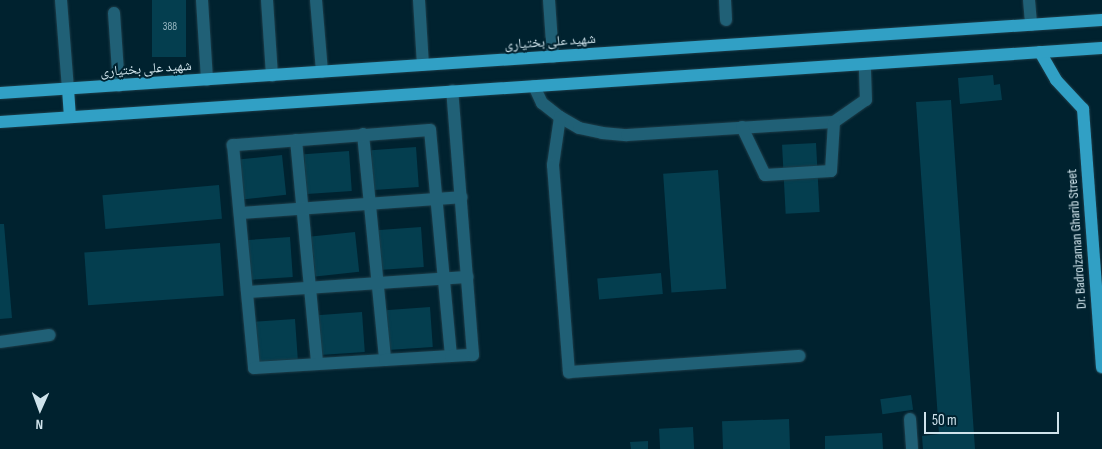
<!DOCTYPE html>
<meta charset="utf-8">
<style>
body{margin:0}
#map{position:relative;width:1102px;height:449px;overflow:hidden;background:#00222f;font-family:"Sofia Sans Condensed","Noto Naskh Arabic",sans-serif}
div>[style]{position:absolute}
.building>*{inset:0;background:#043e4f;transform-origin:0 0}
.roads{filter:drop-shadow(0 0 1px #1d3d49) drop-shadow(0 0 1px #1d3d49)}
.minor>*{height:12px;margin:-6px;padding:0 6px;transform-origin:6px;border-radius:6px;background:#206076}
.major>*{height:12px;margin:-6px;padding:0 6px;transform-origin:6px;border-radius:6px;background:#31a0c5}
span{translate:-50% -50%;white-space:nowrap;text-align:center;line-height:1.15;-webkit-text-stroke:4px #00222f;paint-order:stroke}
.number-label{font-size:11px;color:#9cbac4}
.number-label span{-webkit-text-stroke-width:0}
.street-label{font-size:14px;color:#cfe3eb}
.north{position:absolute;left:15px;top:384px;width:50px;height:50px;-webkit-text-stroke:4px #00222f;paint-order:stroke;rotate:182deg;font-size:14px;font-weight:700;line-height:20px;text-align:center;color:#cfe3eb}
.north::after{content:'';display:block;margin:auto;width:18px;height:22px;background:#cfe3eb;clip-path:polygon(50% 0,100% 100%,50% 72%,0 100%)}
.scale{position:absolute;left:924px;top:412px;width:135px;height:22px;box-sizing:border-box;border:2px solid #cfe3eb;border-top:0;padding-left:6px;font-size:15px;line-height:18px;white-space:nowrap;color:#cfe3eb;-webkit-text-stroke:4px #00222f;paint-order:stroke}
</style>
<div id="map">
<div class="building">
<div style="left:152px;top:0;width:34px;height:57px"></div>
<div style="clip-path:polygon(993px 75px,994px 85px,1000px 84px,1002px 100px,960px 104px,958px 78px)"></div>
<div style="clip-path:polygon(951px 100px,975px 449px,923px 449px,922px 436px,939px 434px,916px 102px)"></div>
<div style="left:816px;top:143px;width:69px;height:34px;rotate:87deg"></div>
<div style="left:416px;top:147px;width:40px;height:45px;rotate:86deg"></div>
<div style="left:349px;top:151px;width:40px;height:45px;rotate:86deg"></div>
<div style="left:282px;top:155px;width:40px;height:44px;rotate:84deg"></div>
<div style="left:718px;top:170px;width:119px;height:55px;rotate:86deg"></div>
<div style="left:219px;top:185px;width:34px;height:117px;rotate:85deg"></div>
<div style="clip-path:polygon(0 224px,4px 224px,12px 318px,0 319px)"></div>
<div style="left:421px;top:227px;width:40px;height:45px;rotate:86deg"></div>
<div style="left:355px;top:232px;width:40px;height:44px;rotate:84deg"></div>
<div style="left:290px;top:237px;width:40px;height:45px;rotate:86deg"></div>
<div style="left:220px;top:243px;width:53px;height:136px;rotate:86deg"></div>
<div style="left:661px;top:273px;width:21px;height:64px;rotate:85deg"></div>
<div style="left:430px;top:307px;width:40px;height:45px;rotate:86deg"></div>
<div style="left:362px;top:312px;width:40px;height:45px;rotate:86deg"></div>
<div style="left:295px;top:319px;width:40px;height:45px;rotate:86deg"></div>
<div style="left:911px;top:395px;width:15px;height:31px;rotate:82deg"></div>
<div style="left:789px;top:419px;width:30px;height:67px;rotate:88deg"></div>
<div style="left:693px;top:427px;width:22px;height:34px;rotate:87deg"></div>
<div style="clip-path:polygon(882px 433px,883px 449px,825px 449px,825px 436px)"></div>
<div style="clip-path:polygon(648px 441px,648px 449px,631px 449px,630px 442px)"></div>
</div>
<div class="roads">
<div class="minor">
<div style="left:61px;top:0;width:89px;rotate:85.5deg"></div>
<div style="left:202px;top:0;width:80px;rotate:86.4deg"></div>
<div style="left:267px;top:0;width:76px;rotate:86.2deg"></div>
<div style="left:316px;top:0;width:72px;rotate:85.2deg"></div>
<div style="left:419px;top:0;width:65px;rotate:86.5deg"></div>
<div style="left:549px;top:0;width:57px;rotate:86deg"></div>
<div style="left:725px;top:0;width:20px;rotate:87deg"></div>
<div style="left:1029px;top:0;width:25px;rotate:85deg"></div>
<div style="left:114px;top:13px;width:73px;rotate:86.1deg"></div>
<div style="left:534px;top:86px;width:19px;rotate:65deg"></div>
<div style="left:542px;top:103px;width:23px;rotate:38deg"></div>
<div style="left:560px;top:117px;width:22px;rotate:30deg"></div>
<div style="left:579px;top:128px;width:24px;rotate:12deg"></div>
<div style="left:602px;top:133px;width:25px;rotate:5deg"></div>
<div style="left:627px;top:135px;width:207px;rotate:-3.6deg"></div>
<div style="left:834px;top:122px;width:39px;rotate:-35deg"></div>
<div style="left:866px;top:100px;width:36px;rotate:-92deg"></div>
<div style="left:560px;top:117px;width:49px;rotate:98.3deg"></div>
<div style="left:553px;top:165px;width:208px;rotate:85.6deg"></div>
<div style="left:569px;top:372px;width:231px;rotate:-4deg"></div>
<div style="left:742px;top:127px;width:53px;rotate:64.4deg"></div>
<div style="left:765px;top:175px;width:66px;rotate:-3.5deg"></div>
<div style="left:831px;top:171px;width:49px;rotate:-86.5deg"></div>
<div style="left:363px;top:134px;width:227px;rotate:84.4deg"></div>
<div style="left:296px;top:140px;width:225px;rotate:84.6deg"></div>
<div style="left:240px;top:213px;width:222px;rotate:-4.1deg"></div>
<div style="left:247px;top:292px;width:221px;rotate:-3.9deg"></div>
<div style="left:0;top:342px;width:50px;rotate:-8deg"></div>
<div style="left:451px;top:356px;width:227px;rotate:-95.3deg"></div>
<div style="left:430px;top:130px;width:198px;rotate:175.6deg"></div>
<div style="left:233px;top:145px;width:224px;rotate:84.6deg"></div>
<div style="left:254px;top:368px;width:131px;rotate:-3.5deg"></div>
<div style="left:385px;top:360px;width:66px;rotate:-3.5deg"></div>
<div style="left:451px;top:356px;width:22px;rotate:-3deg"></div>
<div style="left:473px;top:355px;width:265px;rotate:-94.5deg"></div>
<div style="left:910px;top:419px;width:30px;rotate:86deg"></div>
</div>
<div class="major">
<div style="left:1040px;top:52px;width:32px;rotate:60deg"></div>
<div style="left:1056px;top:80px;width:40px;rotate:47deg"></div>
<div style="left:1083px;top:109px;width:259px;rotate:85.8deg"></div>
<div style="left:68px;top:89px;width:28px;rotate:86deg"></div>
<div style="left:0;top:93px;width:1104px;rotate:-3.79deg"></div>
<div style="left:0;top:122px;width:1104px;rotate:-3.84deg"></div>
</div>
</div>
<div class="number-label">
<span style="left:170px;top:27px">388</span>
</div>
<div class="street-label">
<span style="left:550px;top:42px;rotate:-4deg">شهید علی بختیاری</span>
<span style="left:146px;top:69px;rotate:-4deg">شهید علی بختیاری</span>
<span style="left:1077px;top:239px;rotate:-94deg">Dr. Badrolzaman Gharib Street</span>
</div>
<div class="north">N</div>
<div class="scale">50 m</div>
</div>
